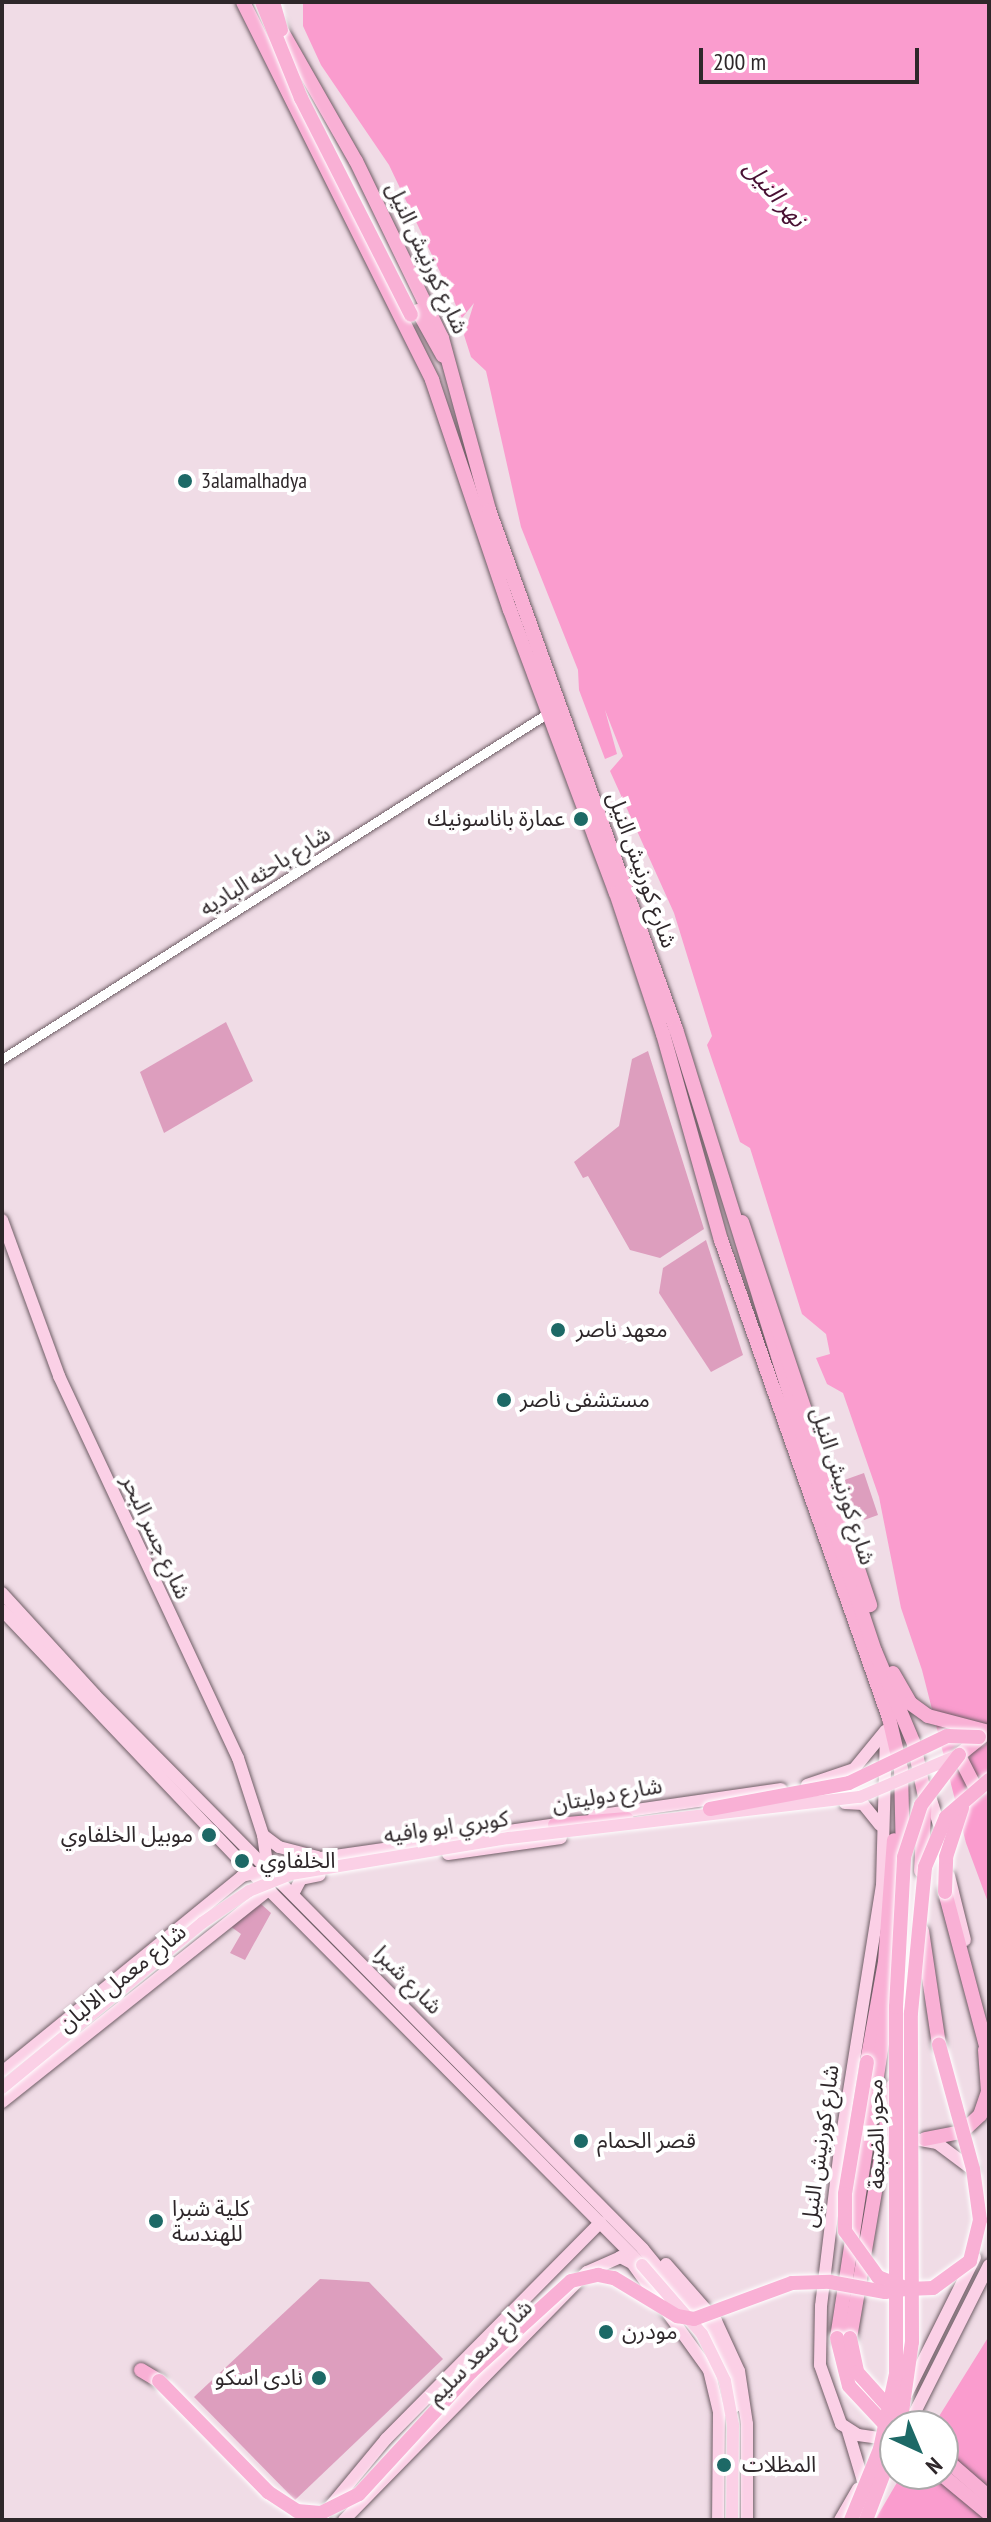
<!DOCTYPE html>
<meta charset="utf-8">
<style>
body{margin:0}
#map{position:relative;width:991px;height:2522px;overflow:hidden;background:#f0dce6;font-family:"PT Sans Narrow","Noto Sans Arabic",sans-serif}
div>[style]{position:absolute}
.green>*{inset:0;background:#dd9ebe}
.water>*{inset:0;background:#fa9cce}
.roads{filter:drop-shadow(0 0 2px #6f5e66) drop-shadow(0 0 2px #6f5e66)}
.minor>*{height:9px;margin:-4.5px;padding:0 4.5px;transform-origin:4.5px;border-radius:4.5px;background:#fff}
.major>*{height:12px;margin:-6px;padding:0 6px;transform-origin:6px;border-radius:6px;background:#fbd0e6}
.highway>*{height:14px;margin:-7px;padding:0 7px;transform-origin:7px;border-radius:7px;background:#f9b0d5}
.bridges{filter:drop-shadow(0 0 2px #fff) drop-shadow(0 0 2px #fff)}
.major-bridge>*{height:12px;margin:-6px;padding:0 6px;transform-origin:6px;border-radius:6px;background:#fbd0e6}
.highway-bridge>*{height:14px;margin:-7px;padding:0 7px;transform-origin:7px;border-radius:7px;background:#f9b0d5}
.dots>*{width:22px;height:22px;translate:-50% -50%;box-sizing:border-box;border:4px solid #fff;border-radius:50%}
span{translate:-50% -50%;white-space:nowrap;text-align:center;line-height:1.15;-webkit-text-stroke:8px #fff;paint-order:stroke}
.street-label{font-size:22px;color:#2e272a}
.poi-label{font-size:22px;color:#2e272a}
.left{translate:0 -50%;text-align:left}
.right{translate:-100% -50%;text-align:right}
.water-label{font-size:24px;color:#481032;font-style:italic}
.frame{position:absolute;inset:0;border:4px solid #2e272a;pointer-events:none}
.north{position:absolute;left:879px;top:2410px;width:80px;height:80px;box-sizing:border-box;background:#fff;border:2px solid #aba9aa;border-radius:50%;rotate:136deg;font-size:22px;font-weight:700;line-height:32px;text-align:center;color:#2e272a}
.north::after{content:'';display:block;margin:auto;width:28px;height:36px;background:#1d6966;clip-path:polygon(50% 0,100% 100%,50% 72%,0 100%)}
.scale{position:absolute;left:699px;top:48px;width:220px;height:36px;box-sizing:border-box;border:4px solid #2e272a;border-top:0;padding-left:10px;font-size:24px;line-height:28px;white-space:nowrap;color:#2e272a;-webkit-text-stroke:6px #fff;paint-order:stroke}
</style>
<div id="map">
<div class="green">
<div style="clip-path:polygon(226px 1022px,253px 1081px,164px 1133px,140px 1072px)"></div>
<div style="clip-path:polygon(648px 1051px,704px 1229px,660px 1258px,630px 1250px,588px 1176px,583px 1178px,574px 1162px,619px 1126px,632px 1059px)"></div>
<div style="clip-path:polygon(706px 1240px,743px 1355px,711px 1372px,659px 1293px,663px 1268px)"></div>
<div style="clip-path:polygon(864px 1473px,878px 1515px,864px 1520px,861px 1512px,852px 1515px,852px 1527px,836px 1483px)"></div>
<div style="clip-path:polygon(261px 1904px,271px 1913px,245px 1960px,230px 1953px,241px 1934px,230px 1926px)"></div>
<div style="clip-path:polygon(320px 2279px,369px 2282px,443px 2359px,295px 2500px,194px 2397px)"></div>
</div>
<div class="water">
<div style="clip-path:polygon(303px 2px,989px 2px,989px 1905px,966px 1843px,922px 1670px,901px 1608px,879px 1497px,843px 1393px,827px 1384px,816px 1358px,830px 1354px,826px 1334px,802px 1314px,750px 1148px,740px 1142px,707px 1045px,712px 1036px,674px 913px,610px 771px,623px 756px,605px 710px,617px 754px,605px 759px,579px 690px,578px 670px,521px 527px,486px 371px,471px 357px,464px 335px,474px 303px,462px 318px,389px 165px,321px 65px,303px 26px)"></div>
<div style="clip-path:polygon(989px 2336px,989px 2520px,875px 2520px,902px 2474px,943px 2474px,943px 2426px,933px 2426px)"></div>
</div>
<div class="roads">
<div class="minor">
<div style="left:2px;top:1059px;width:646px;rotate:-32.36deg"></div>
</div>
<div class="major">
<div style="left:2px;top:1220px;width:166px;rotate:69.9deg"></div>
<div style="left:59px;top:1376px;width:422px;rotate:64.9deg"></div>
<div style="left:238px;top:1758px;width:81px;rotate:72deg"></div>
<div style="left:263px;top:1835px;width:36px;rotate:82deg"></div>
<div style="left:2px;top:1593px;width:138px;rotate:47.6deg"></div>
<div style="left:95px;top:1695px;width:779px;rotate:45.31deg"></div>
<div style="left:643px;top:2249px;width:119px;rotate:50.8deg"></div>
<div style="left:718px;top:2341px;width:60px;rotate:72.5deg"></div>
<div style="left:736px;top:2398px;width:8px;rotate:97deg"></div>
<div style="left:735px;top:2406px;width:17px;rotate:159deg"></div>
<div style="left:2px;top:1610px;width:363px;rotate:46.5deg"></div>
<div style="left:252px;top:1873px;width:553px;rotate:45.15deg"></div>
<div style="left:886px;top:1733px;width:152px;rotate:91.5deg"></div>
<div style="left:882px;top:1885px;width:259px;rotate:99.1deg"></div>
<div style="left:841px;top:2141px;width:166px;rotate:96.9deg"></div>
<div style="left:821px;top:2306px;width:59px;rotate:91deg"></div>
<div style="left:820px;top:2365px;width:63px;rotate:70.4deg"></div>
<div style="left:841px;top:2424px;width:20px;rotate:33deg"></div>
<div style="left:858px;top:2435px;width:37px;rotate:8deg"></div>
<div style="left:807px;top:1785px;width:50px;rotate:-18.8deg"></div>
<div style="left:854px;top:1769px;width:50px;rotate:-50.6deg"></div>
<div style="left:927px;top:1787px;width:49px;rotate:72.3deg"></div>
<div style="left:845px;top:1803px;width:18px;rotate:3deg"></div>
<div style="left:863px;top:1804px;width:27px;rotate:51deg"></div>
<div style="left:594px;top:1816px;width:189px;rotate:-8.2deg"></div>
<div style="left:263px;top:1835px;width:20px;rotate:37deg"></div>
<div style="left:279px;top:1847px;width:40px;rotate:14.4deg"></div>
<div style="left:448px;top:1854px;width:114px;rotate:-8.1deg"></div>
<div style="left:949px;top:1876px;width:66px;rotate:76deg"></div>
<div style="left:293px;top:1894px;width:17px;rotate:-62deg"></div>
<div style="left:301px;top:1879px;width:19px;rotate:-12deg"></div>
<div style="left:2px;top:2072px;width:310px;rotate:-39.2deg"></div>
<div style="left:242px;top:1876px;width:81px;rotate:-12.8deg"></div>
<div style="left:321px;top:1858px;width:246px;rotate:-8.2deg"></div>
<div style="left:2px;top:2102px;width:342px;rotate:-38.5deg"></div>
<div style="left:887px;top:2134px;width:51px;rotate:10.2deg"></div>
<div style="left:937px;top:2143px;width:45px;rotate:36.9deg"></div>
<div style="left:666px;top:2264px;width:76px;rotate:48.7deg"></div>
<div style="left:716px;top:2321px;width:55px;rotate:65.3deg"></div>
<div style="left:739px;top:2371px;width:54px;rotate:81.4deg"></div>
<div style="left:747px;top:2424px;width:96px;rotate:90deg"></div>
<div style="left:906px;top:2395px;width:154px;rotate:-63.4deg"></div>
<div style="left:908px;top:2426px;width:180px;rotate:-63.3deg"></div>
<div style="left:848px;top:2431px;width:52px;rotate:73.3deg"></div>
<div style="left:319px;top:2520px;width:105px;rotate:-50.4deg"></div>
<div style="left:386px;top:2439px;width:305px;rotate:-45.3deg"></div>
<div style="left:344px;top:2520px;width:347px;rotate:-45.6deg"></div>
<div style="left:587px;top:2272px;width:36px;rotate:-24deg"></div>
<div style="left:620px;top:2257px;width:13px;rotate:27deg"></div>
<div style="left:632px;top:2263px;width:132px;rotate:54.3deg"></div>
<div style="left:709px;top:2370px;width:43px;rotate:76.6deg"></div>
<div style="left:719px;top:2412px;width:108px;rotate:90.5deg"></div>
<div style="left:840px;top:2520px;width:36px;rotate:-60deg"></div>
</div>
<div class="highway">
<div style="left:243px;top:2px;width:423px;rotate:63.4deg"></div>
<div style="left:432px;top:380px;width:243px;rotate:71.3deg"></div>
<div style="left:510px;top:610px;width:302px;rotate:69.5deg"></div>
<div style="left:616px;top:893px;width:149px;rotate:71.6deg"></div>
<div style="left:663px;top:1034px;width:214px;rotate:74.3deg"></div>
<div style="left:721px;top:1240px;width:507px;rotate:70.64deg"></div>
<div style="left:889px;top:1718px;width:52px;rotate:76.8deg"></div>
<div style="left:901px;top:1769px;width:86px;rotate:88.7deg"></div>
<div style="left:276px;top:21px;width:161px;rotate:60.3deg"></div>
<div style="left:356px;top:161px;width:197px;rotate:64.1deg"></div>
<div style="left:442px;top:338px;width:178px;rotate:74.7deg"></div>
<div style="left:489px;top:510px;width:552px;rotate:70.19deg"></div>
<div style="left:676px;top:1029px;width:384px;rotate:72.7deg"></div>
<div style="left:790px;top:1396px;width:269px;rotate:71.6deg"></div>
<div style="left:875px;top:1651px;width:101px;rotate:67.2deg"></div>
<div style="left:914px;top:1744px;width:54px;rotate:78.3deg"></div>
<div style="left:925px;top:1797px;width:74px;rotate:93.1deg"></div>
<div style="left:418px;top:311px;width:51px;rotate:60.9deg"></div>
<div style="left:742px;top:1222px;width:404px;rotate:71.5deg"></div>
<div style="left:893px;top:1673px;width:34px;rotate:60deg"></div>
<div style="left:910px;top:1703px;width:22px;rotate:36deg"></div>
<div style="left:928px;top:1716px;width:63px;rotate:14.7deg"></div>
<div style="left:976px;top:1789px;width:38px;rotate:-117deg"></div>
<div style="left:959px;top:1755px;width:33px;rotate:-39deg"></div>
<div style="left:555px;top:1825px;width:72px;rotate:-4.8deg"></div>
<div style="left:945px;top:1892px;width:171px;rotate:75.1deg"></div>
<div style="left:922px;top:1931px;width:115px;rotate:81.5deg"></div>
<div style="left:867px;top:2062px;width:102px;rotate:-79.8deg"></div>
<div style="left:885px;top:1962px;width:122px;rotate:-85.8deg"></div>
<div style="left:925px;top:2139px;width:38px;rotate:-11deg"></div>
<div style="left:962px;top:2132px;width:25px;rotate:-43deg"></div>
<div style="left:980px;top:2115px;width:24px;rotate:-71deg"></div>
<div style="left:988px;top:2092px;width:42px;rotate:-94.1deg"></div>
<div style="left:837px;top:2338px;width:371px;rotate:-81.3deg"></div>
<div style="left:850px;top:2338px;width:256px;rotate:-80.3deg"></div>
<div style="left:141px;top:2370px;width:21px;rotate:31deg"></div>
<div style="left:943px;top:2457px;width:61px;rotate:41deg"></div>
<div style="left:941px;top:2474px;width:62px;rotate:39.8deg"></div>
</div>
</div>
<div class="bridges">
<div class="major-bridge">
<div style="left:2px;top:2088px;width:259px;rotate:-39.5deg"></div>
<div style="left:202px;top:1923px;width:57px;rotate:-34.2deg"></div>
<div style="left:249px;top:1891px;width:45px;rotate:-22deg"></div>
<div style="left:291px;top:1874px;width:221px;rotate:-9.4deg"></div>
<div style="left:509px;top:1838px;width:353px;rotate:-6.7deg"></div>
<div style="left:860px;top:1797px;width:108px;rotate:-23deg"></div>
<div style="left:642px;top:2265px;width:91px;rotate:49deg"></div>
<div style="left:702px;top:2334px;width:52px;rotate:63.9deg"></div>
<div style="left:725px;top:2381px;width:45px;rotate:79.7deg"></div>
<div style="left:733px;top:2425px;width:95px;rotate:90.6deg"></div>
</div>
<div class="highway-bridge">
<div style="left:262px;top:2px;width:104px;rotate:67.9deg"></div>
<div style="left:301px;top:98px;width:243px;rotate:63.1deg"></div>
<div style="left:273px;top:2px;width:29px;rotate:74deg"></div>
<div style="left:710px;top:1809px;width:141px;rotate:-10.6deg"></div>
<div style="left:849px;top:1783px;width:109px;rotate:-25.6deg"></div>
<div style="left:947px;top:1736px;width:32px;rotate:2deg"></div>
<div style="left:945px;top:1892px;width:35px;rotate:-88deg"></div>
<div style="left:946px;top:1857px;width:52px;rotate:-71.9deg"></div>
<div style="left:867px;top:2062px;width:134px;rotate:99.5deg"></div>
<div style="left:845px;top:2194px;width:37px;rotate:90deg"></div>
<div style="left:845px;top:2231px;width:57px;rotate:54.3deg"></div>
<div style="left:878px;top:2277px;width:31px;rotate:22deg"></div>
<div style="left:907px;top:2289px;width:26px;rotate:-2deg"></div>
<div style="left:933px;top:2288px;width:46px;rotate:-36.1deg"></div>
<div style="left:970px;top:2261px;width:42px;rotate:-76.3deg"></div>
<div style="left:980px;top:2220px;width:51px;rotate:-97.8deg"></div>
<div style="left:973px;top:2169px;width:129px;rotate:-105.3deg"></div>
<div style="left:837px;top:2338px;width:49px;rotate:76deg"></div>
<div style="left:849px;top:2386px;width:62px;rotate:47deg"></div>
<div style="left:850px;top:2338px;width:35px;rotate:78deg"></div>
<div style="left:857px;top:2372px;width:54px;rotate:48deg"></div>
<div style="left:159px;top:2381px;width:156px;rotate:45.5deg"></div>
<div style="left:268px;top:2492px;width:35px;rotate:33deg"></div>
<div style="left:297px;top:2511px;width:24px;rotate:5deg"></div>
<div style="left:321px;top:2513px;width:42px;rotate:-26.6deg"></div>
<div style="left:359px;top:2494px;width:166px;rotate:-47.4deg"></div>
<div style="left:471px;top:2372px;width:135px;rotate:-42.3deg"></div>
<div style="left:571px;top:2281px;width:28px;rotate:-13deg"></div>
<div style="left:598px;top:2275px;width:16px;rotate:11deg"></div>
<div style="left:614px;top:2278px;width:74px;rotate:31.1deg"></div>
<div style="left:677px;top:2316px;width:17px;rotate:10deg"></div>
<div style="left:694px;top:2319px;width:104px;rotate:-20.2deg"></div>
<div style="left:792px;top:2283px;width:38px;rotate:-2deg"></div>
<div style="left:830px;top:2282px;width:56px;rotate:10.3deg"></div>
<div style="left:885px;top:2292px;width:22px;rotate:-8deg"></div>
<div style="left:900px;top:2426px;width:85px;rotate:-81.9deg"></div>
<div style="left:912px;top:2342px;width:329px;rotate:-90.2deg"></div>
<div style="left:911px;top:2013px;width:147px;rotate:-84.5deg"></div>
<div style="left:925px;top:1867px;width:54px;rotate:-67.2deg"></div>
<div style="left:946px;top:1817px;width:57px;rotate:-40.7deg"></div>
<div style="left:851px;top:2520px;width:77px;rotate:-67.8deg"></div>
<div style="left:880px;top:2449px;width:77px;rotate:-78deg"></div>
<div style="left:896px;top:2374px;width:367px;rotate:-90deg"></div>
<div style="left:896px;top:2007px;width:150px;rotate:-86.9deg"></div>
<div style="left:904px;top:1857px;width:55px;rotate:-71.9deg"></div>
<div style="left:921px;top:1805px;width:63px;rotate:-52.8deg"></div>
<div style="left:866px;top:2520px;width:81px;rotate:-69.1deg"></div>
</div>
</div>
<div class="dots">
<div style="left:185px;top:481px;background:#1d6966"></div>
<div style="left:581px;top:819px;background:#1d6966"></div>
<div style="left:558px;top:1330px;background:#1d6966"></div>
<div style="left:504px;top:1400px;background:#1d6966"></div>
<div style="left:209px;top:1835px;background:#1d6966"></div>
<div style="left:242px;top:1861px;background:#1d6966"></div>
<div style="left:581px;top:2141px;background:#1d6966"></div>
<div style="left:156px;top:2221px;background:#1d6966"></div>
<div style="left:606px;top:2332px;background:#1d6966"></div>
<div style="left:319px;top:2378px;background:#1d6966"></div>
<div style="left:724px;top:2465px;background:#1d6966"></div>
</div>
<div class="street-label">
<span style="left:427px;top:258px;rotate:65deg">شارع كورنيش النيل</span>
<span style="left:642px;top:870px;rotate:70deg">شارع كورنيش النيل</span>
<span style="left:265px;top:871px;rotate:-32deg">شارع باحثه الباديه</span>
<span style="left:843px;top:1486px;rotate:72deg">شارع كورنيش النيل</span>
<span style="left:156px;top:1537px;rotate:65deg">شارع جسر البحر</span>
<span style="left:607px;top:1795px;rotate:-10deg">شارع دوليتان</span>
<span style="left:446px;top:1827px;rotate:-8deg">كوبري ابو وافيه</span>
<span style="left:122px;top:1978px;rotate:-39deg">شارع معمل الالبان</span>
<span style="left:408px;top:1980px;rotate:45deg">شارع شبرا</span>
<span style="left:876px;top:2134px;rotate:-91deg">محور الضبعة</span>
<span style="left:820px;top:2146px;rotate:-82deg">شارع كورنيش النيل</span>
<span style="left:480px;top:2352px;rotate:-45deg">شارع سعد سليم</span>
</div>
<div class="poi-label">
<span class="left" style="left:201px;top:481px">3alamalhadya</span>
<span class="right" style="left:565px;top:819px">عمارة باناسونيك</span>
<span class="left" style="left:576px;top:1330px">معهد ناصر</span>
<span class="left" style="left:520px;top:1400px">مستشفى ناصر</span>
<span class="right" style="left:193px;top:1835px">موبيل الخلفاوي</span>
<span class="left" style="left:260px;top:1861px">الخلفاوي</span>
<span class="left" style="left:597px;top:2141px">قصر الحمام</span>
<span class="left" style="left:172px;top:2221px">كلية شبرا<br>للهندسة</span>
<span class="left" style="left:622px;top:2332px">مودرن</span>
<span class="right" style="left:303px;top:2378px">نادى اسكو</span>
<span class="left" style="left:742px;top:2465px">المظلات</span>
</div>
<div class="water-label">
<span style="left:775px;top:193px;rotate:49deg">نهر النيل</span>
</div>
<div class="frame"></div>
<div class="north">N</div>
<div class="scale">200 m</div>
</div>
